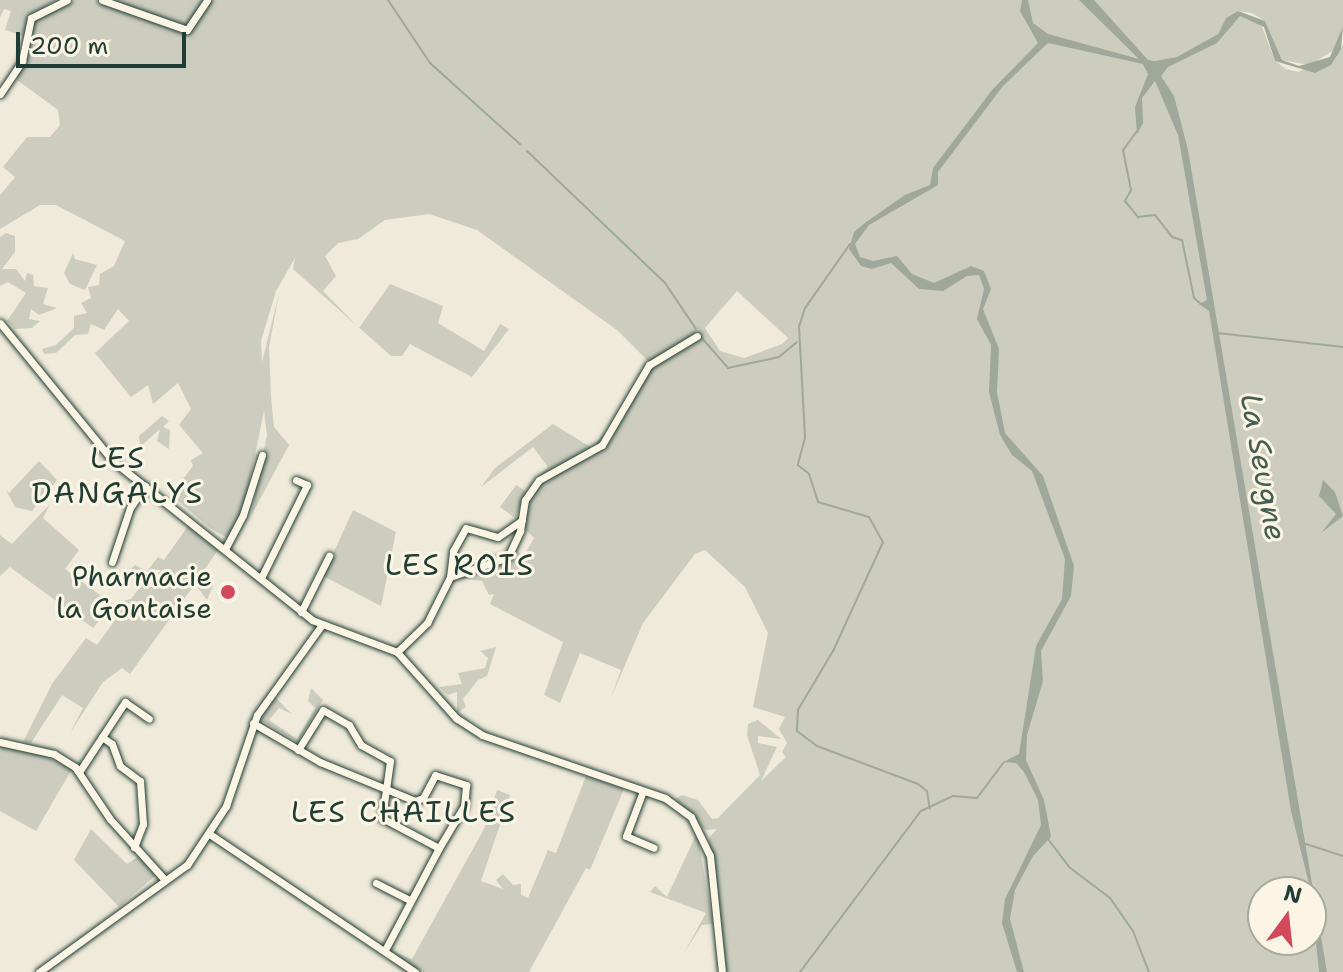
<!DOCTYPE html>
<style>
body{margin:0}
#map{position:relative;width:1343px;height:972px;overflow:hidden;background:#efeada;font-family:"Shantell Sans",sans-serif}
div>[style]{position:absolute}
.green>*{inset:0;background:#cccdbf}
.water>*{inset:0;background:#9fa89a}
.stream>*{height:2px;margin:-1px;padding:0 1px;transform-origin:1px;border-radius:1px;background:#9fa89a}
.roads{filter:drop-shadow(0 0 2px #1f3d34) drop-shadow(0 0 2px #1f3d34)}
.minor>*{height:7px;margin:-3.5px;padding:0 3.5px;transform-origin:3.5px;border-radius:3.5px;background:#fcf5e5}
.dots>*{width:22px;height:22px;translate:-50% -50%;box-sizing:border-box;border:4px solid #fcf5e5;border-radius:50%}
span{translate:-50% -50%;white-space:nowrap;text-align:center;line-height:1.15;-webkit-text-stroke:6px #fcf5e5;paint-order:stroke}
.poi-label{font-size:28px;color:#1f3d34}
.right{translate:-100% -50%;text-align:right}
.neighbourhood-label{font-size:30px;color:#1f3d34;letter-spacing:2px}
.water-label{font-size:30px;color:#455d53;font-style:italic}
.north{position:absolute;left:1247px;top:876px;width:80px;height:80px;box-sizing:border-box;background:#fcf5e5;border:2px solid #a4ab9e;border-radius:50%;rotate:15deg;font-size:22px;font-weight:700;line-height:32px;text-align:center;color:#1f3d34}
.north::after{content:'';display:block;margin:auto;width:28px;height:36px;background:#d1495b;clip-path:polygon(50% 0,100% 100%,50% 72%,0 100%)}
.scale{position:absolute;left:16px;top:32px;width:170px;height:36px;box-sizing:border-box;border:4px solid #1f3d34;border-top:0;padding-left:10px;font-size:24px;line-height:28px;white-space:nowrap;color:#1f3d34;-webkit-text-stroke:6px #fcf5e5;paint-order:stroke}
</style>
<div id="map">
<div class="green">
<div style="clip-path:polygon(0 0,57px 0,31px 15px,25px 37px,5px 30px,11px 11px,4px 9px,0 18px)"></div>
<div style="clip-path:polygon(evenodd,74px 0,97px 0,135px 14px,107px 0,1343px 0,1343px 26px,1334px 50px,1310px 65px,1282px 60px,1265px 21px,1252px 13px,1238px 11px,1226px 18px,1218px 34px,1204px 42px,1221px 34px,1231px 19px,1243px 14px,1260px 21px,1275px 61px,1286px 69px,1298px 72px,1336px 54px,1343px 45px,1343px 972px,727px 972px,709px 838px,717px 829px,705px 830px,675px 799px,682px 795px,698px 800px,712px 819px,718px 818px,760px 775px,747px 735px,748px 724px,758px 720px,781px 739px,758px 736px,758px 743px,777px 747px,761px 781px,786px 757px,782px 752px,787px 743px,779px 729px,785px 717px,753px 707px,768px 633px,745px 587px,705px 550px,695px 554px,643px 623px,610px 700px,621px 670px,580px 653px,560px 703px,544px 695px,563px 642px,490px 604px,494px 594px,489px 595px,482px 581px,459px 578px,492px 571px,515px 550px,524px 556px,534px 538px,523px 527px,533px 491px,547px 477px,593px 456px,610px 440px,650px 363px,617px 330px,477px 230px,429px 214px,385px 220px,358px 239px,338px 243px,325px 256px,336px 276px,323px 291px,359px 328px,390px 284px,443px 306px,438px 323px,484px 351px,500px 324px,509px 329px,472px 377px,410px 344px,402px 356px,391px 356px,293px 269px,295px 258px,276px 291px,261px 341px,262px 362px,279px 294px,269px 347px,271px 397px,274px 427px,289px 445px,251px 516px,267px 435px,264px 411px,244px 508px,229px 539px,210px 528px,171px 495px,193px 466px,191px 460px,203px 453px,179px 425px,191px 409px,178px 383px,153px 404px,148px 385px,131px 397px,95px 353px,129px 321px,118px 309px,104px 330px,91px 324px,88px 334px,75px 335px,56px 353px,44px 354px,42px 349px,56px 345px,74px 328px,74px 316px,87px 313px,81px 303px,91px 298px,88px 287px,99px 285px,100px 274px,114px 266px,125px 241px,56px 205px,40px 205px,0 229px,0 195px,15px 177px,3px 167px,27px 137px,50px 137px,60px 125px,58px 110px,17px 80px,31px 22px,74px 0,737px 291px,788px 338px,782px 344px,744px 358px,720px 351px,705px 328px,737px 291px,74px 0,1263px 892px,1311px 892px,1311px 940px,1263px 940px,1263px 892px)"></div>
<div style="clip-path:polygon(6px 233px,15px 236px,15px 252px,2px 269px,16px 269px,25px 281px,27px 273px,33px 275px,34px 286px,48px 288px,43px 304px,57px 308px,39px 315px,31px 309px,29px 319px,40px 321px,32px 328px,15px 329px,7px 321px,26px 293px,8px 282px,0 286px,0 237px)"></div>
<div style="clip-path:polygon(73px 253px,75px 259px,97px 265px,85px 290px,70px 284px,64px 273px)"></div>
<div style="clip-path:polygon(162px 416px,169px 421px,163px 427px,170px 430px,169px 449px,157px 441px,160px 429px,140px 447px,139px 436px)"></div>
<div style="clip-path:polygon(614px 421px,596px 449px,553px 468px,531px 485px,548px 467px,533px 447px,481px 487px,495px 468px,553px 424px,592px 448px)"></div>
<div style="clip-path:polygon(39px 461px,57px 480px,32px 511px,15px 507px,6px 490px,9px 493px)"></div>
<div style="clip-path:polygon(516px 485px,527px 492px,515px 518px,500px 507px)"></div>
<div style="clip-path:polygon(50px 504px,43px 518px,79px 550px,65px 569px,112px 604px,131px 599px,144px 582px,147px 584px,152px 576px,130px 570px,135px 565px,147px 571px,158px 557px,164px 560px,188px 526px,218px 550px,200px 576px,213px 586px,207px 600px,195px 584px,130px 674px,122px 668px,103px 682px,70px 733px,83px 708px,62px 695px,31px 743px,23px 742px,52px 684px,86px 638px,97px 645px,121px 612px,110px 623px,103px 616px,93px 628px,10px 567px,0 576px,0 535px,12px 544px)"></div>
<div style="clip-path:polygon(353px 510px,396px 532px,381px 606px,323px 576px)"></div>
<div style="clip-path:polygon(496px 647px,487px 676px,478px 680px,463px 699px,466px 707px,457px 713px,457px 692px,448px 695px,439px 687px,462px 684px,458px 673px,485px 668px,488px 658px,480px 651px)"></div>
<div style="clip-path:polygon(311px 688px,323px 700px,298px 742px,259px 719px,275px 697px,292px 714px,279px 708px,269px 720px,297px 739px,315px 708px,308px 701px)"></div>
<div style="clip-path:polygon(0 744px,27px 748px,72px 769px,36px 831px,0 811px)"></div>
<div style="clip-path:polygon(586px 776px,624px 789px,590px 870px,586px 868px,529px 972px,420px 972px,393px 952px,412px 959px,484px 829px,497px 790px,510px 795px,481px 881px,503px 889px,496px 880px,503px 874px,513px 885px,521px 884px,521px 895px,528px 898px,548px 850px,556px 853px)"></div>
<div style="clip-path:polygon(91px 829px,127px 864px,139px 856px,156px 875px,119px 907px,74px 860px)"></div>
<div style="clip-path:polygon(697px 833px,713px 924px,702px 925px,684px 953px,706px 913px,650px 892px,655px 886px,667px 897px)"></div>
</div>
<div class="water">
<div style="clip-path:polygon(1022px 0,1028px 0,1033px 23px,1048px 34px,1139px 59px,1079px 0,1094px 0,1148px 60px,1155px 61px,1177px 57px,1218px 34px,1226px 18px,1238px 11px,1265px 21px,1282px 60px,1299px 66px,1330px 57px,1343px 26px,1341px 49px,1331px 65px,1315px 73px,1275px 61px,1264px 27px,1240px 16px,1217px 43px,1168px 67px,1161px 76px,1174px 96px,1188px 150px,1327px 972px,1319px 972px,1311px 892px,1291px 811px,1209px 311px,1199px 304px,1207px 300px,1178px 135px,1155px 81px,1142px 98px,1143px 123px,1137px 134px,1135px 107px,1148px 74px,1143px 64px,1048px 43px,1003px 86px,938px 172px,938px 185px,869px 225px,855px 244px,860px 257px,873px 261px,897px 256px,912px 274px,934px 283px,971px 266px,984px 271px,991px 289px,983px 309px,999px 349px,997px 392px,1005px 433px,1043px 476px,1074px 566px,1071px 596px,1041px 651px,1043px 681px,1027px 735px,1026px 760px,1044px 800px,1051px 837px,1033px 856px,1015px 890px,1010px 919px,1024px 972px,1017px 972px,1002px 923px,1005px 899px,1041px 825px,1038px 800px,1024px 772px,1016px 763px,1003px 762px,1019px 754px,1036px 646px,1062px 599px,1065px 559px,1032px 471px,1012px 455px,1000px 435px,989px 392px,991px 345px,977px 319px,984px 289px,979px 275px,967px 276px,943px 291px,919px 289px,891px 263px,872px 269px,861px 266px,849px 249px,854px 232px,866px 222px,905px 195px,930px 185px,933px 168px,992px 90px,1038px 43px,1020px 11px)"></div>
<div style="clip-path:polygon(1323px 480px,1335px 492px,1343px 516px,1321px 533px,1336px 514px,1319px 496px)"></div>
</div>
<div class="stream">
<div style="left:388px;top:0;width:76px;rotate:56.3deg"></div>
<div style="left:430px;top:63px;width:122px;rotate:42deg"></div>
<div style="left:1137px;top:131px;width:24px;rotate:126deg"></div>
<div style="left:1123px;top:150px;width:41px;rotate:78.7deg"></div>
<div style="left:1131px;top:190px;width:13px;rotate:119deg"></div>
<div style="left:1125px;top:201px;width:21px;rotate:51deg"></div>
<div style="left:1138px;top:217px;width:17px;rotate:-7deg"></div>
<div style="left:1155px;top:215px;width:28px;rotate:52deg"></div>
<div style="left:1172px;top:237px;width:10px;rotate:17deg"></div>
<div style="left:1182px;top:240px;width:59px;rotate:78.3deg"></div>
<div style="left:1194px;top:298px;width:9px;rotate:41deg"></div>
<div style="left:527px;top:151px;width:191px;rotate:43.7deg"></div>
<div style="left:665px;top:283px;width:55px;rotate:56deg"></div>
<div style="left:850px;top:244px;width:78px;rotate:125.1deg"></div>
<div style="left:805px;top:308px;width:19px;rotate:108deg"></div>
<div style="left:799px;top:326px;width:112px;rotate:86.9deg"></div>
<div style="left:805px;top:438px;width:28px;rotate:105deg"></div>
<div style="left:798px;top:465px;width:14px;rotate:39deg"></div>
<div style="left:809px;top:474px;width:29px;rotate:72deg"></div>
<div style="left:818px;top:502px;width:53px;rotate:16.4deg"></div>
<div style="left:869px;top:517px;width:29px;rotate:61deg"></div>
<div style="left:883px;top:542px;width:120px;rotate:114.6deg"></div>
<div style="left:833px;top:651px;width:69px;rotate:120.7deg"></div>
<div style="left:798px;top:710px;width:21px;rotate:93deg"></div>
<div style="left:797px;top:731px;width:25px;rotate:37deg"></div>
<div style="left:817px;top:746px;width:108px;rotate:20.6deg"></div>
<div style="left:918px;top:784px;width:11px;rotate:38deg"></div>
<div style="left:927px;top:791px;width:18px;rotate:81deg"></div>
<div style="left:1217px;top:333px;width:127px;rotate:6.3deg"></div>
<div style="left:701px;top:337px;width:41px;rotate:48.9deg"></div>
<div style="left:728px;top:368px;width:52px;rotate:-12.2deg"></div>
<div style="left:779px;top:357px;width:23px;rotate:-40deg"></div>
<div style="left:1048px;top:839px;width:35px;rotate:53deg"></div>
<div style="left:1069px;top:867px;width:51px;rotate:37.1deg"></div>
<div style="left:1110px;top:898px;width:40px;rotate:55.1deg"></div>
<div style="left:1133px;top:931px;width:44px;rotate:68.7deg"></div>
<div style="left:1306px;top:844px;width:39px;rotate:18deg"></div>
<div style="left:800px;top:972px;width:201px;rotate:-53.1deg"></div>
<div style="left:921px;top:811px;width:35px;rotate:-25deg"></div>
<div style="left:953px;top:796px;width:24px;rotate:5deg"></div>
<div style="left:977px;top:798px;width:45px;rotate:-53.1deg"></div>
</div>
<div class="roads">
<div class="minor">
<div style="left:102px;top:0;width:90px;rotate:19.4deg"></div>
<div style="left:187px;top:30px;width:36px;rotate:-56deg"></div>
<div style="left:0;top:94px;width:40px;rotate:-56deg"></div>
<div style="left:22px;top:61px;width:44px;rotate:-78.2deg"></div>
<div style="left:31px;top:18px;width:40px;rotate:-26.6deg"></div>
<div style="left:0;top:323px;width:178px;rotate:50.7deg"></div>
<div style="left:113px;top:461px;width:255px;rotate:38.6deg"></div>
<div style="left:312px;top:620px;width:91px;rotate:20.6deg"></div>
<div style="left:397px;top:652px;width:89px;rotate:48.2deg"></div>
<div style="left:456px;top:718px;width:31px;rotate:33deg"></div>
<div style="left:482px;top:735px;width:194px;rotate:19deg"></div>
<div style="left:665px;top:798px;width:32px;rotate:36deg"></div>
<div style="left:691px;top:817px;width:43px;rotate:64deg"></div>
<div style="left:710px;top:856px;width:117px;rotate:84.1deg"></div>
<div style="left:225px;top:549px;width:38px;rotate:-62deg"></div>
<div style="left:243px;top:515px;width:63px;rotate:-72.4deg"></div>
<div style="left:112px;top:562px;width:57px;rotate:-71.6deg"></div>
<div style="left:130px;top:508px;width:27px;rotate:-56deg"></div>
<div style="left:450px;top:577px;width:26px;rotate:-83deg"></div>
<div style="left:453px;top:551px;width:26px;rotate:-61deg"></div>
<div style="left:466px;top:528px;width:33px;rotate:16deg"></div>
<div style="left:498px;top:537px;width:29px;rotate:-35deg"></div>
<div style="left:261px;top:578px;width:104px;rotate:-63.7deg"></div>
<div style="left:307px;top:485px;width:12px;rotate:-156deg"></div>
<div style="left:301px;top:612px;width:63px;rotate:-63.4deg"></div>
<div style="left:397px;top:652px;width:42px;rotate:-44deg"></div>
<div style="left:427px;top:623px;width:51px;rotate:-63.4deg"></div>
<div style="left:450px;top:577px;width:61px;rotate:-19deg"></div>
<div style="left:508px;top:557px;width:29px;rotate:-65deg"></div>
<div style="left:520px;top:531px;width:31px;rotate:-81deg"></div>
<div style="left:525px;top:500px;width:24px;rotate:-55deg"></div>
<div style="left:539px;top:480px;width:72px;rotate:-29.1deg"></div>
<div style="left:602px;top:445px;width:93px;rotate:-59.6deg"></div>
<div style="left:649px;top:365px;width:56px;rotate:-31.1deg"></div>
<div style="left:253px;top:723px;width:78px;rotate:30.2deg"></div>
<div style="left:320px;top:762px;width:103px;rotate:22.3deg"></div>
<div style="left:415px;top:801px;width:9px;rotate:-21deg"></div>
<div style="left:423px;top:798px;width:26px;rotate:-62deg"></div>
<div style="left:435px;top:775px;width:33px;rotate:18deg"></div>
<div style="left:466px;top:785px;width:21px;rotate:95deg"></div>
<div style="left:464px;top:806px;width:49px;rotate:120.8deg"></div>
<div style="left:102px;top:737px;width:12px;rotate:35deg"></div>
<div style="left:112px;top:744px;width:23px;rotate:70deg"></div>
<div style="left:120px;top:766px;width:25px;rotate:37deg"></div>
<div style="left:140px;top:781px;width:43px;rotate:86deg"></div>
<div style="left:143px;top:824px;width:25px;rotate:111deg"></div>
<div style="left:0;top:742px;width:55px;rotate:12.5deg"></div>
<div style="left:54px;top:754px;width:25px;rotate:32deg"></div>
<div style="left:75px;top:767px;width:63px;rotate:56.1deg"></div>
<div style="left:110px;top:819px;width:81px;rotate:48deg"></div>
<div style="left:298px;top:750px;width:47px;rotate:-58deg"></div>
<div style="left:323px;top:710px;width:30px;rotate:30deg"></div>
<div style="left:349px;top:725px;width:23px;rotate:59deg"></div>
<div style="left:361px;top:745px;width:33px;rotate:29deg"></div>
<div style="left:390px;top:761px;width:58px;rotate:98deg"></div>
<div style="left:382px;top:818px;width:64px;rotate:27.8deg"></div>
<div style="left:439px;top:848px;width:115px;rotate:117.9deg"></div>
<div style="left:79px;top:772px;width:84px;rotate:-56.7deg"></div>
<div style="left:125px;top:702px;width:29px;rotate:35deg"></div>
<div style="left:643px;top:791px;width:48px;rotate:110.7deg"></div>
<div style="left:626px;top:836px;width:30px;rotate:23deg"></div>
<div style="left:211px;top:835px;width:246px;rotate:33.9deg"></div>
<div style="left:376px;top:883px;width:39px;rotate:27deg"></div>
<div style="left:39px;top:972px;width:183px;rotate:-35.9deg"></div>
<div style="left:187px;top:865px;width:71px;rotate:-56.5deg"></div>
<div style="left:226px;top:806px;width:96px;rotate:-71.2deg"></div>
<div style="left:257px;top:715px;width:110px;rotate:-54.3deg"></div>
</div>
</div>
<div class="dots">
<div style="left:228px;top:592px;background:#d1495b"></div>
</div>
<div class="poi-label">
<span class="right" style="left:212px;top:592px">Pharmacie<br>la Gontaise</span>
</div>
<div class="neighbourhood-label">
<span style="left:118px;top:475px">LES<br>DANGALYS</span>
<span style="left:460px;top:565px">LES ROIS</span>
<span style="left:404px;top:812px">LES CHAILLES</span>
</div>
<div class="water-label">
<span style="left:1263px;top:467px;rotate:80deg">La Seugne</span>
</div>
<div class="north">N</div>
<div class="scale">200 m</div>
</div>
